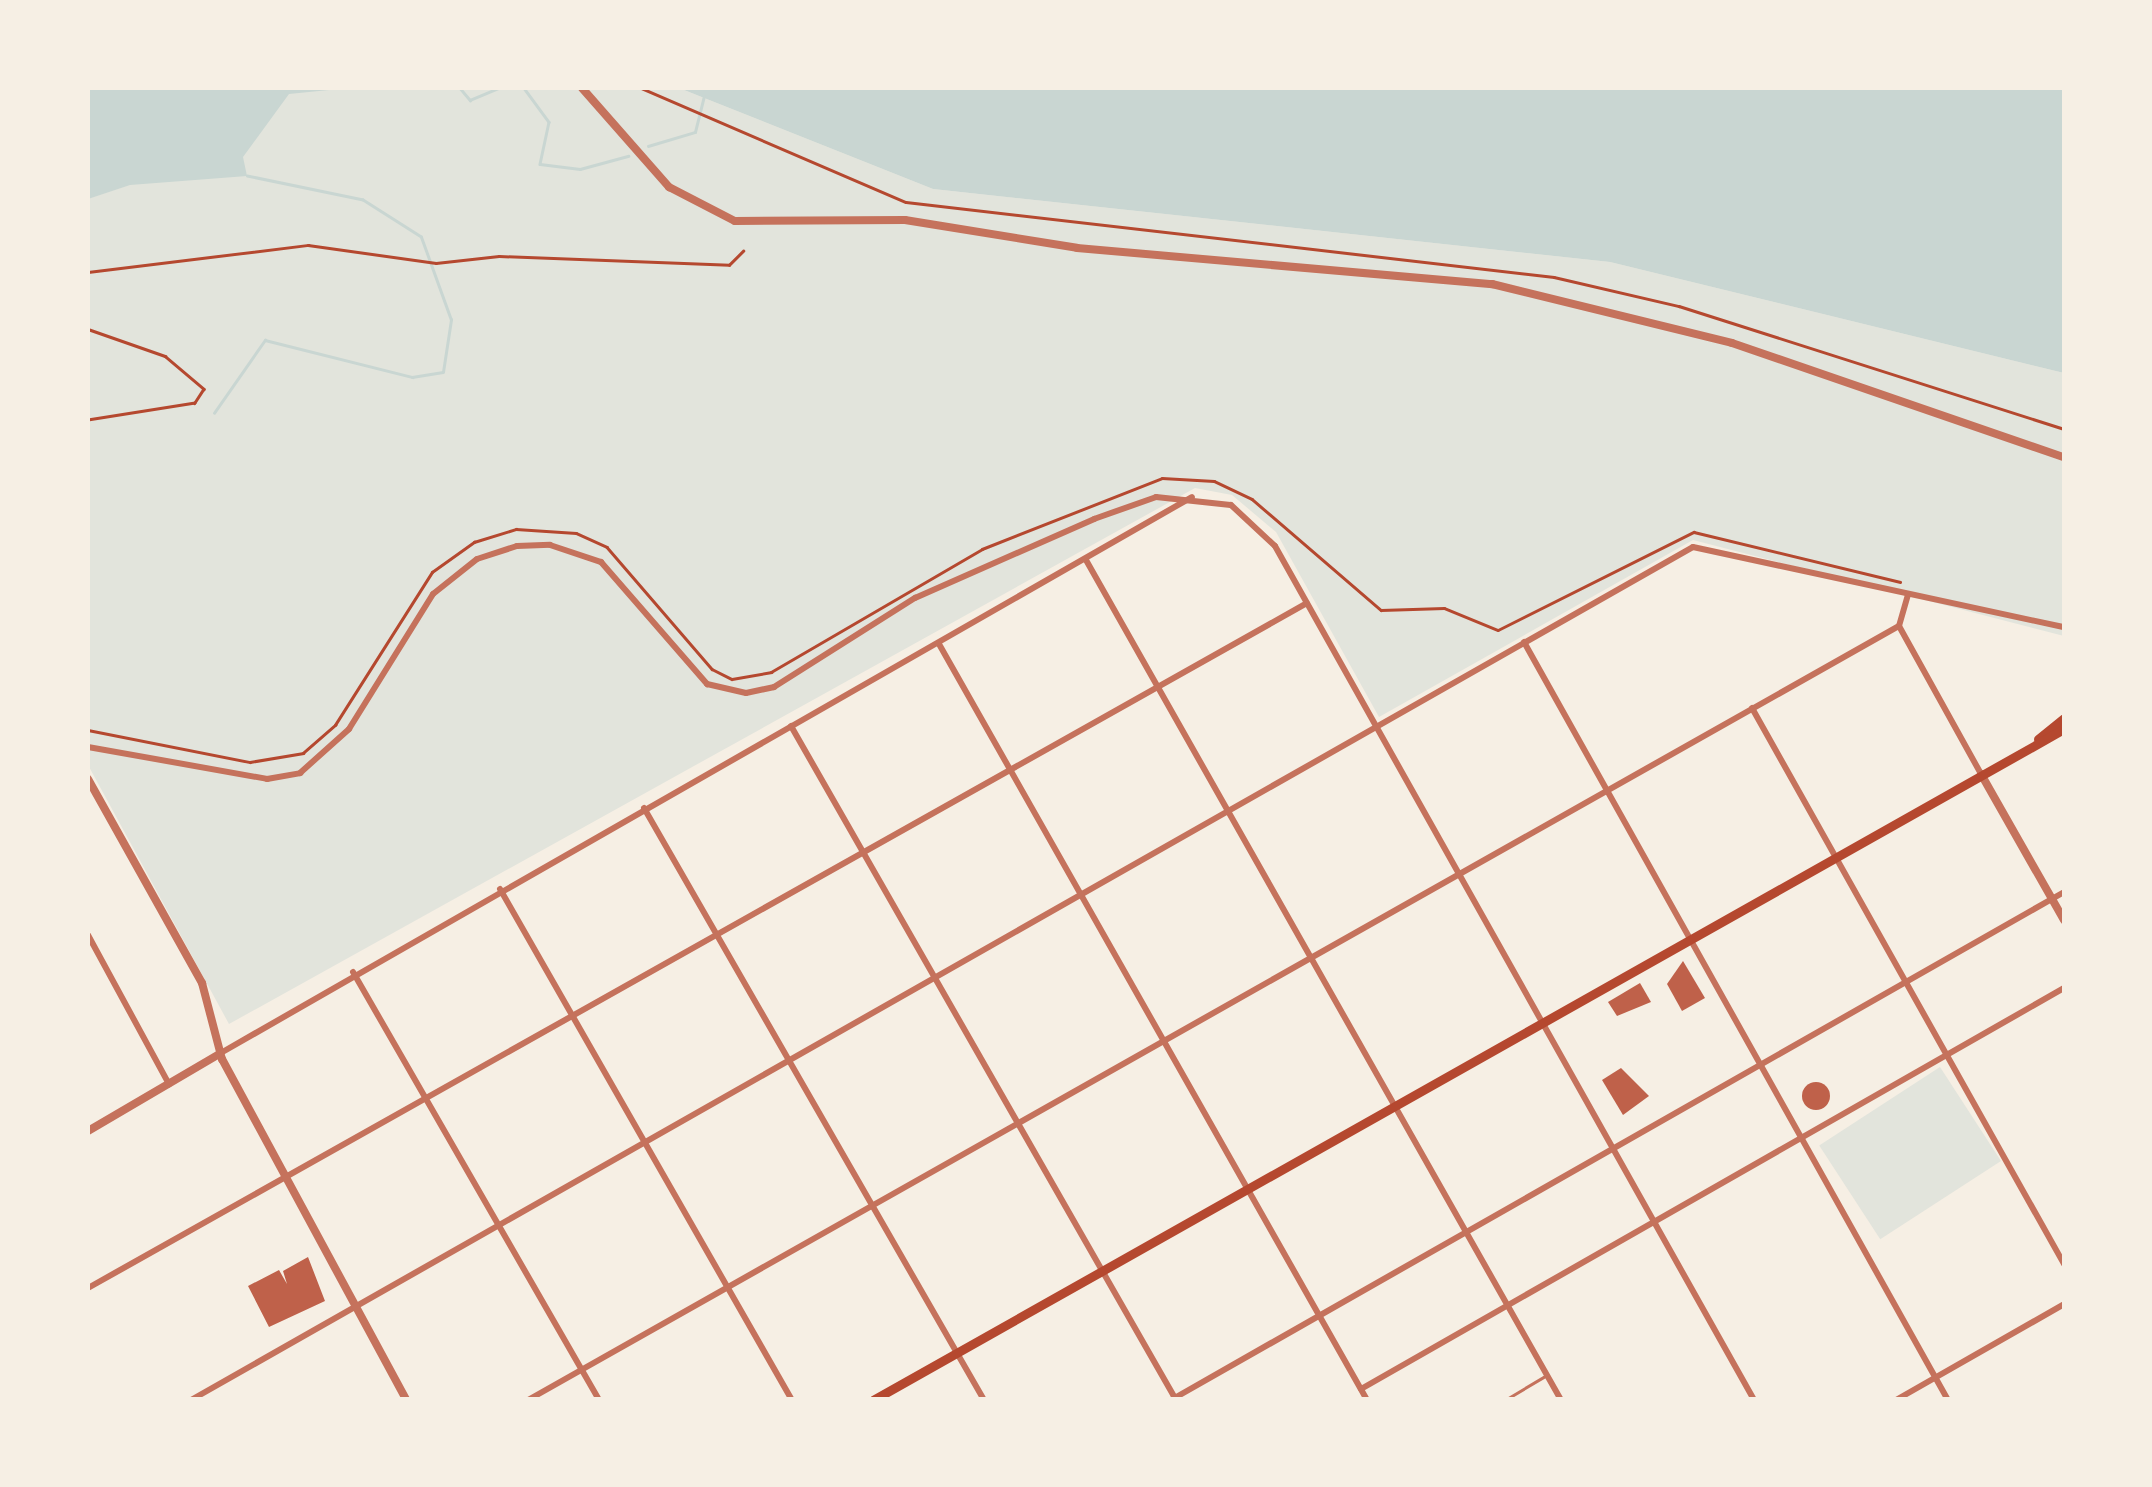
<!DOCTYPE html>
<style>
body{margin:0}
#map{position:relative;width:2152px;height:1487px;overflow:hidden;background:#f6efe4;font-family:"Work Sans",sans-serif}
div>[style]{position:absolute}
.green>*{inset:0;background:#e2e4dc;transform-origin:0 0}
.water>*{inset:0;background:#c9d6d2}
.stream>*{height:2.5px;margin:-1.25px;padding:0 1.25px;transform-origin:1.25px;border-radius:1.25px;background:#c9d6d2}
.building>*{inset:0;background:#bf614a}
.round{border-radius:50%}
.path>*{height:2.5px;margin:-1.25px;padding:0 1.25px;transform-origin:1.25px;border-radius:1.25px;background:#b5482f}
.service>*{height:2.5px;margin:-1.25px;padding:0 1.25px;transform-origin:1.25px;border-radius:1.25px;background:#c5725c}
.minor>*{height:6px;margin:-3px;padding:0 3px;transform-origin:3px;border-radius:3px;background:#c5725c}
.tertiary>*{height:8px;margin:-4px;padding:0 4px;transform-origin:4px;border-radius:4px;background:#c5725c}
.secondary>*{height:9px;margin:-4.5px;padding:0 4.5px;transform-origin:4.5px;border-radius:4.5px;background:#b5482f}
span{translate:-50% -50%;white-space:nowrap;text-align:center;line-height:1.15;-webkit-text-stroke:10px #f6efe4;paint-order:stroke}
.frame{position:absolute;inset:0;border:90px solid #f6efe4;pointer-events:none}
</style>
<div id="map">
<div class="green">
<div style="clip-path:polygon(88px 88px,679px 88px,933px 189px,1610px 262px,2064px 373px,2064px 636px,1693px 540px,1379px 717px,1276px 532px,1232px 495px,1195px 488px,229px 1024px,88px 765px)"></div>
<div style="left:1940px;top:1067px;width:112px;height:144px;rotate:57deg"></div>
</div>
<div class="water">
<div style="clip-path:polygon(88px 88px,349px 88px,289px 94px,243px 157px,247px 176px,130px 185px,88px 199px)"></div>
<div style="clip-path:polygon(679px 88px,2064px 88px,2064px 373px,1610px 262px,933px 189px)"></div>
</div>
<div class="stream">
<div style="left:460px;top:88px;width:16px;rotate:50deg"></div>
<div style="left:470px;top:100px;width:30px;rotate:-23deg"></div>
<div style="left:524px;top:88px;width:42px;rotate:53.7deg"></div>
<div style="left:549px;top:122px;width:43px;rotate:102.1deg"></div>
<div style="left:540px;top:164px;width:40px;rotate:7.1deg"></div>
<div style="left:580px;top:169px;width:50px;rotate:-15.2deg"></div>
<div style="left:648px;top:146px;width:49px;rotate:-16.6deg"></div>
<div style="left:695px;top:132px;width:36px;rotate:-76deg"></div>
<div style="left:214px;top:413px;width:89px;rotate:-55.1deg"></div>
<div style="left:265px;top:340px;width:152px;rotate:14.1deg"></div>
<div style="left:412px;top:377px;width:31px;rotate:-9deg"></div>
<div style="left:443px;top:372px;width:53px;rotate:-81.3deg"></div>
<div style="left:451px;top:320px;width:88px;rotate:-109.9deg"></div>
<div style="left:421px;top:237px;width:69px;rotate:-147.5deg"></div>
<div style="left:363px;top:200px;width:118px;rotate:-168.3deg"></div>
</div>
<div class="building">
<div style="clip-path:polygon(1683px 961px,1705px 998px,1682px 1011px,1667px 984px)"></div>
<div style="clip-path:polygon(1640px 983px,1651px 1002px,1617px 1016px,1608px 1002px)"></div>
<div style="clip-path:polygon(1621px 1068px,1649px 1096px,1623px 1115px,1602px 1080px)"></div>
<div class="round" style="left:1802px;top:1082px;width:28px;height:28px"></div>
<div style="clip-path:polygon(308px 1257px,325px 1301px,269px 1327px,248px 1286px,279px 1270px,287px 1284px,283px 1271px)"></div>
</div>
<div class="path">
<div style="left:641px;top:88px;width:288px;rotate:23.3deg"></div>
<div style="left:906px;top:202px;width:652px;rotate:6.6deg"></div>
<div style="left:1554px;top:277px;width:128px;rotate:13.1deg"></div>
<div style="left:1679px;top:306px;width:404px;rotate:17.7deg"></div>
<div style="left:88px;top:272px;width:222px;rotate:-7deg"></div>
<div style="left:308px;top:245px;width:129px;rotate:8deg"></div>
<div style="left:436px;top:263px;width:63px;rotate:-6.3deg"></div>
<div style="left:499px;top:256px;width:230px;rotate:2.2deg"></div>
<div style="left:729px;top:265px;width:20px;rotate:-45deg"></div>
<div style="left:88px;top:329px;width:82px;rotate:19.3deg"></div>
<div style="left:165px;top:356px;width:51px;rotate:40.2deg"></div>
<div style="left:204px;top:389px;width:17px;rotate:123deg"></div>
<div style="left:195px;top:403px;width:108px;rotate:171deg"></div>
<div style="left:88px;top:730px;width:165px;rotate:11.2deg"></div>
<div style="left:250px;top:762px;width:54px;rotate:-9.6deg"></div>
<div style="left:303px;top:753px;width:43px;rotate:-41.2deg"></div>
<div style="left:335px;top:725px;width:181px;rotate:-57.6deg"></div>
<div style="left:432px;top:572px;width:52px;rotate:-35.5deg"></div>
<div style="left:474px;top:542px;width:44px;rotate:-17.2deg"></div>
<div style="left:516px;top:529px;width:60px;rotate:3.8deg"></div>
<div style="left:576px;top:533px;width:34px;rotate:24deg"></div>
<div style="left:607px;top:547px;width:161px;rotate:49.3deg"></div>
<div style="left:712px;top:669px;width:22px;rotate:27deg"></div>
<div style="left:732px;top:679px;width:40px;rotate:-10deg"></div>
<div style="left:771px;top:672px;width:244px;rotate:-30.2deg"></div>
<div style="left:982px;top:549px;width:193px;rotate:-21.5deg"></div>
<div style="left:1162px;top:478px;width:52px;rotate:3.3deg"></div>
<div style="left:1214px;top:481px;width:42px;rotate:25.3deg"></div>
<div style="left:1252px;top:499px;width:170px;rotate:40.7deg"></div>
<div style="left:1381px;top:610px;width:63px;rotate:-1.8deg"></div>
<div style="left:1444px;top:608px;width:58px;rotate:22.2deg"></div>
<div style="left:1498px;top:630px;width:219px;rotate:-26.6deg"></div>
<div style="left:1694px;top:532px;width:212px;rotate:13.6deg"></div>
</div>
<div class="service">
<div style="left:1505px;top:1400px;width:49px;rotate:-30.8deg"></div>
</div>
<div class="minor">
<div style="left:1086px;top:560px;width:965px;rotate:60.51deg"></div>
<div style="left:1899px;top:626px;width:169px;rotate:61deg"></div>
<div style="left:1899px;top:626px;width:32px;rotate:-74deg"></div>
<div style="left:1524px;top:642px;width:869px;rotate:60.78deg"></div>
<div style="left:939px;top:644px;width:869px;rotate:60.48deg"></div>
<div style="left:1752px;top:708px;width:638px;rotate:60.7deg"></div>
<div style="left:791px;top:726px;width:774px;rotate:60.26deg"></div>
<div style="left:88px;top:747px;width:182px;rotate:10.1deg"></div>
<div style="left:267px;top:779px;width:34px;rotate:-10deg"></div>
<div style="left:300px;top:773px;width:66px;rotate:-41.9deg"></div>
<div style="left:349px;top:729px;width:159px;rotate:-58.1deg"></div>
<div style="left:433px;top:594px;width:56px;rotate:-38.5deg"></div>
<div style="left:477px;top:559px;width:42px;rotate:-18deg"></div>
<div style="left:517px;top:546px;width:33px;rotate:-2deg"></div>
<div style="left:550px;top:545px;width:54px;rotate:18.4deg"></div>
<div style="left:601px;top:562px;width:162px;rotate:49deg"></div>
<div style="left:707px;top:684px;width:40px;rotate:13deg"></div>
<div style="left:746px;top:693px;width:29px;rotate:-12deg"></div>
<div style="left:774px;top:687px;width:167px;rotate:-32.3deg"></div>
<div style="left:915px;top:598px;width:196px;rotate:-23.8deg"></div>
<div style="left:1094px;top:519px;width:66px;rotate:-19.5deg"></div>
<div style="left:1156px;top:497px;width:75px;rotate:6.1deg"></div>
<div style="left:1231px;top:505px;width:60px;rotate:43deg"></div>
<div style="left:1275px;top:546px;width:979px;rotate:60.71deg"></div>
<div style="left:644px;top:808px;width:683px;rotate:60.13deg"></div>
<div style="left:500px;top:889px;width:589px;rotate:60.26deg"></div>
<div style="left:88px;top:935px;width:170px;rotate:61.5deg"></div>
<div style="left:353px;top:972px;width:494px;rotate:60.1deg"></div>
<div style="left:219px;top:1054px;width:1121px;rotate:-29.79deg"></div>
<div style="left:88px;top:1288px;width:1398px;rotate:-29.33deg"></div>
<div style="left:1361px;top:1389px;width:809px;rotate:-29.7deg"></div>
<div style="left:191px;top:1400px;width:1727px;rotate:-29.59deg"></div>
<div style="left:1693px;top:547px;width:380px;rotate:12.2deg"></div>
<div style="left:528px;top:1400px;width:1574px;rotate:-29.45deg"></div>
<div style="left:1171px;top:1400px;width:1027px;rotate:-29.63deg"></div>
<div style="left:1896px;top:1400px;width:193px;rotate:-29.7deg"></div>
</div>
<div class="tertiary">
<div style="left:582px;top:88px;width:132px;rotate:48.7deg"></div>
<div style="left:669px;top:187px;width:74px;rotate:27.3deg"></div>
<div style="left:735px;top:221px;width:170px;rotate:-0.3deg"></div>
<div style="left:905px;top:220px;width:174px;rotate:9.2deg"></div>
<div style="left:1077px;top:248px;width:417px;rotate:5deg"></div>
<div style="left:1492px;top:284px;width:247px;rotate:13.8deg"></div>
<div style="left:1732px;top:343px;width:351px;rotate:19deg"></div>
<div style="left:1981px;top:774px;width:168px;rotate:60.4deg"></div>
<div style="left:88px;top:779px;width:234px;rotate:60.8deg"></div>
<div style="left:202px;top:983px;width:79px;rotate:75.3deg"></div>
<div style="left:222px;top:1059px;width:387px;rotate:61.6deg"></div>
<div style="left:88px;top:1131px;width:152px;rotate:-30.4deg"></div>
</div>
<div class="secondary">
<div style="left:2038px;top:739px;width:33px;rotate:-39deg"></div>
<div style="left:873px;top:1400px;width:1367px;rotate:-29.4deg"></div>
</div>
<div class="frame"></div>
</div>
